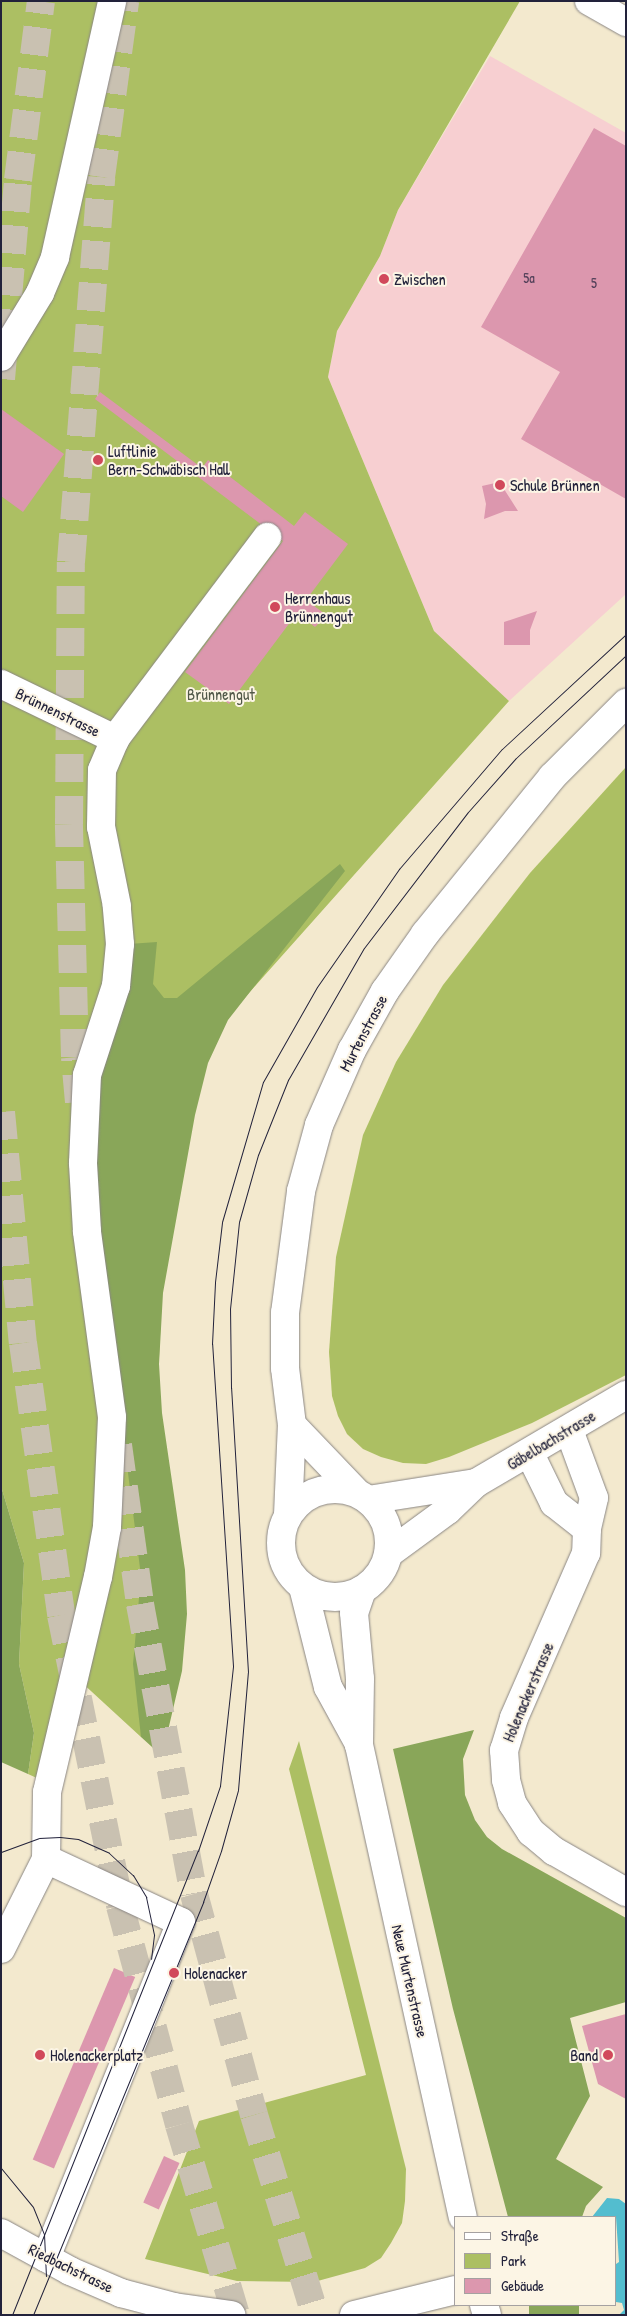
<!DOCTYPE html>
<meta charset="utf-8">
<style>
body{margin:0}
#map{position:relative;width:627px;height:2316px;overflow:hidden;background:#f3e9ce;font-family:"Patrick Hand",sans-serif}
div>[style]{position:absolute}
.built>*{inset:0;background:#f7cfd1}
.green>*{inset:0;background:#acbf63}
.forest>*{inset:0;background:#89a659;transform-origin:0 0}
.water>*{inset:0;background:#53bdcf}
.building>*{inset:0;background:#dc97ae;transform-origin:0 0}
.highway-tunnel>*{height:28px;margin-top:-14px;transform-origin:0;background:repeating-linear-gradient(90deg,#c9c1b1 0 28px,transparent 0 42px)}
.roads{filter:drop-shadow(0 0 1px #8a8684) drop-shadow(0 0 1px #8a8684)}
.minor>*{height:28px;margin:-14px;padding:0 14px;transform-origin:14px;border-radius:14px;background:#fff}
.major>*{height:28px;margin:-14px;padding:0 14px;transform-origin:14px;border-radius:14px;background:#fff}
.major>.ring{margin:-14px;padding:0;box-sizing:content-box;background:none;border:28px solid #fff;border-radius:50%}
.tram>*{height:1px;margin:-0.5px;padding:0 0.5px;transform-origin:0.5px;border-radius:0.5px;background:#22223b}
.dots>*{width:14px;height:14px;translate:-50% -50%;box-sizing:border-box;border:2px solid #fcf5e5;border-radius:50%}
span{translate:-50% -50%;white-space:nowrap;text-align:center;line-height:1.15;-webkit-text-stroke:4px #fcf5e5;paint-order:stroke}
.number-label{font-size:14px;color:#503f58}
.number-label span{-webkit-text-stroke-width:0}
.poi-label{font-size:16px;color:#22223b}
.left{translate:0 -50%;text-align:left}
.right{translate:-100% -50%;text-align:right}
.park-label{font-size:16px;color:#525949}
.street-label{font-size:16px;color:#22223b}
.frame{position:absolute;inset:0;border:2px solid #22223b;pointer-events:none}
.legend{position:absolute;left:454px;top:2216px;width:162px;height:90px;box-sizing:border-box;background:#fcf5e5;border:1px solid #a5a1a1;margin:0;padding:6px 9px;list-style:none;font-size:15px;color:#22223b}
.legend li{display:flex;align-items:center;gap:10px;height:25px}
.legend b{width:25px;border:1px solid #a5a1a1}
</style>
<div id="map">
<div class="built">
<div style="clip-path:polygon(490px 56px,626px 133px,626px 594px,509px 701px,434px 631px,328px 377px,337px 331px,380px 256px,398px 210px)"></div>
</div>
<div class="green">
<div style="clip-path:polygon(1px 1px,520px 1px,398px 210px,380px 256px,337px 331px,328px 377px,434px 631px,509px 701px,206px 1041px,162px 1294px,141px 1737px,67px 1669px,39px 1779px,28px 1774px,34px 1733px,19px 1664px,24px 1563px,1px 1486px)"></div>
<div style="clip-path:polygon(626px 767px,626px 1375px,532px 1423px,449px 1457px,426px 1464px,403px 1463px,381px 1457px,363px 1449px,347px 1434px,338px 1416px,332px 1396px,329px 1352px,336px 1257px,363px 1135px,396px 1062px,443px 985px,530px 873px)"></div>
<div style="clip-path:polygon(299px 1741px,406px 2169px,405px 2201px,402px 2223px,391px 2243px,381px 2258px,365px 2268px,314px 2282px,237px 2281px,145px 2259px,199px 2121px,366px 2075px,289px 1769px)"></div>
</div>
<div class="forest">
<div style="clip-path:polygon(340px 864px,345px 871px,228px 1020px,208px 1063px,195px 1115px,163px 1293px,159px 1364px,162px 1413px,185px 1570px,187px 1614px,182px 1671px,162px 1756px,141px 1737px,133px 1664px,141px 1576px,97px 1227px,93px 1107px,129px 944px,157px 942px,153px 984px,164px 998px,177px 998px)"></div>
<div style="clip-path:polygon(1px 1486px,24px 1563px,19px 1664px,34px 1733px,28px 1774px,1px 1762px)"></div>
<div style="clip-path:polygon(474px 1730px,463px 1759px,465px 1795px,475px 1820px,487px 1837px,502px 1849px,626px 1918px,626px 2002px,570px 2018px,590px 2096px,556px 2159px,603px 2187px,586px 2206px,582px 2217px,508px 2217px,453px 2009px,393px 1749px)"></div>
<div style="left:529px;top:2305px;width:50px;height:10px"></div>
</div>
<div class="water">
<div style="clip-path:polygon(607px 2198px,619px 2199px,626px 2204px,626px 2315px,619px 2315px,624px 2310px,622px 2303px,616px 2302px,616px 2264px,619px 2262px,616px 2217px,592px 2217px)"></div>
</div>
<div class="building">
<div style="clip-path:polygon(594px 128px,626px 146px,626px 499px,521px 439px,560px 372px,481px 327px)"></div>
<div style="clip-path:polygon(100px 392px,202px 468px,208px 460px,294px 526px,305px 512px,348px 544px,306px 600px,325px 614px,321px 621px,315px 627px,297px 613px,229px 704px,185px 672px,283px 541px,95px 399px)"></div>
<div style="clip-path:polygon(1px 409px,64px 454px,23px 512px,1px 496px)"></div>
<div style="clip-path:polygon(504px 481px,504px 489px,518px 511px,505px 511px,484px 519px,486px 504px,482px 486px)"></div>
<div style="clip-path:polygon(537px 611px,530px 630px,530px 645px,504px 645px,504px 622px)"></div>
<div style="left:114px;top:1968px;width:23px;height:208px;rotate:23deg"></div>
<div style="clip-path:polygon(626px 2014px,626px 2099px,598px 2084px,582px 2026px)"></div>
<div style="left:164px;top:2156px;width:17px;height:51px;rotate:24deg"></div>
</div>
<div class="highway-tunnel">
<div style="left:1px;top:379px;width:200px;rotate:-85.1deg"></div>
<div style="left:18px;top:180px;width:180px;rotate:-82.7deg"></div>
<div style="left:79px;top:1102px;width:45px;rotate:-95.1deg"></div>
<div style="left:75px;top:1057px;width:233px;rotate:-91.5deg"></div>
<div style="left:69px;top:824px;width:262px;rotate:-89.6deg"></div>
<div style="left:71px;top:562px;width:386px;rotate:-85.5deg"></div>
<div style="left:101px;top:177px;width:178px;rotate:-82.2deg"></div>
<div style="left:1px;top:1112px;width:232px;rotate:84.6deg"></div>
<div style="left:23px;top:1343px;width:275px;rotate:82deg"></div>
<div style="left:61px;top:1615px;width:297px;rotate:78.5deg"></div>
<div style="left:120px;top:1906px;width:227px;rotate:74.9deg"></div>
<div style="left:179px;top:2125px;width:198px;rotate:73.3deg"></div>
<div style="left:118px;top:1445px;width:161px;rotate:82.1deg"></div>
<div style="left:140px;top:1604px;width:295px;rotate:79.5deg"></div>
<div style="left:194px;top:1894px;width:229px;rotate:74.8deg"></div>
<div style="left:254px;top:2115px;width:209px;rotate:73deg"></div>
</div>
<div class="roads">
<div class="minor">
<div style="left:589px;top:1px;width:43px;rotate:29.6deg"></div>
<div style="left:1px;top:357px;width:75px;rotate:-58.6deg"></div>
<div style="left:40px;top:293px;width:39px;rotate:-67deg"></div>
<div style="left:55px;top:257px;width:262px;rotate:-77.4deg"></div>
<div style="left:1px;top:684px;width:127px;rotate:25.8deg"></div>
<div style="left:569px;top:1430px;width:72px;rotate:69.8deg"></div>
<div style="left:594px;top:1498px;width:32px;rotate:103deg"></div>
<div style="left:587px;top:1529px;width:24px;rotate:92deg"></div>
<div style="left:586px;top:1553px;width:180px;rotate:113.6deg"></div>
<div style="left:514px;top:1718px;width:34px;rotate:107deg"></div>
<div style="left:504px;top:1750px;width:30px;rotate:86deg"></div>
<div style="left:506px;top:1780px;width:24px;rotate:75deg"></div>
<div style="left:512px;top:1803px;width:35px;rotate:57deg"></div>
<div style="left:531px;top:1832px;width:30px;rotate:40deg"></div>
<div style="left:554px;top:1851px;width:83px;rotate:29.7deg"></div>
<div style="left:530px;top:1454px;width:55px;rotate:63.9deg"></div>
<div style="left:554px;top:1503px;width:42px;rotate:38.2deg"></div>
<div style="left:368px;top:1500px;width:109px;rotate:-8.9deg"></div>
<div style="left:388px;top:1554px;width:74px;rotate:-36.3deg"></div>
<div style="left:448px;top:1510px;width:39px;rotate:-44deg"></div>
<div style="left:476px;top:1483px;width:174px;rotate:-30.4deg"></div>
<div style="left:46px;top:1859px;width:149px;rotate:25deg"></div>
<div style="left:181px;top:1922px;width:362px;rotate:111.9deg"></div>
<div style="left:1px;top:1949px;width:101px;rotate:-63.4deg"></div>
<div style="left:46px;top:1859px;width:67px;rotate:-89.1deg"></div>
<div style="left:47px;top:1792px;width:221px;rotate:-76.7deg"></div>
<div style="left:98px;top:1577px;width:51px;rotate:-79.8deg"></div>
<div style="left:107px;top:1527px;width:110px;rotate:-87.4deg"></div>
<div style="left:112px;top:1417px;width:188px;rotate:-97.7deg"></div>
<div style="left:87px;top:1231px;width:68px;rotate:-93.4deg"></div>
<div style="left:83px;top:1163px;width:88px;rotate:-87.4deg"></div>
<div style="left:87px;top:1075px;width:94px;rotate:-72deg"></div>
<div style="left:116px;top:986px;width:42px;rotate:-84.6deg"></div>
<div style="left:120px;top:944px;width:38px;rotate:-95deg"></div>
<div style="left:117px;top:906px;width:81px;rotate:-101.4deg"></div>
<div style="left:101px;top:827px;width:57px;rotate:-89deg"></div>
<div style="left:102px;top:770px;width:34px;rotate:-67deg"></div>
<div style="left:115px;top:739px;width:253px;rotate:-53deg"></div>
<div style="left:1px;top:2233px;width:79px;rotate:28.8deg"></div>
<div style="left:70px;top:2271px;width:56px;rotate:23.3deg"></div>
<div style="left:121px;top:2293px;width:55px;rotate:14.8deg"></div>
<div style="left:174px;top:2307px;width:58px;rotate:8deg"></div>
<div style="left:354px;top:2315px;width:105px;rotate:-13.8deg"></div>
</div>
<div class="major">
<div style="left:292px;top:1425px;width:93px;rotate:46.3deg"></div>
<div class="ring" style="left:281px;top:1489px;width:80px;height:80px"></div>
<div style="left:288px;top:1515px;width:90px;rotate:-87.5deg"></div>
<div style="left:292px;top:1425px;width:57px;rotate:-97deg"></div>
<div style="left:285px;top:1368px;width:55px;rotate:-90deg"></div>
<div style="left:285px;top:1313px;width:123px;rotate:-82.5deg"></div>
<div style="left:301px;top:1191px;width:68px;rotate:-74.7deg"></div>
<div style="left:319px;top:1125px;width:82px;rotate:-66.3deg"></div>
<div style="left:352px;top:1050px;width:68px;rotate:-60.8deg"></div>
<div style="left:385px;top:991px;width:70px;rotate:-54.9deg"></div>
<div style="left:425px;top:934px;width:202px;rotate:-51deg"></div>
<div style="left:552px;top:777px;width:105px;rotate:-45deg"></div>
<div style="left:303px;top:1587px;width:103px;rotate:76deg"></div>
<div style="left:328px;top:1687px;width:63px;rotate:61.4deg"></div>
<div style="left:362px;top:1590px;width:24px;rotate:109deg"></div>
<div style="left:354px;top:1613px;width:66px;rotate:84.8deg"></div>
<div style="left:360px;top:1679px;width:66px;rotate:90.9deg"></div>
<div style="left:359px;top:1745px;width:483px;rotate:77.6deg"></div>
<div style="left:484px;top:2305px;width:10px;rotate:73deg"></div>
</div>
</div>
<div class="tram">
<div style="left:1px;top:1852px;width:40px;rotate:-20.2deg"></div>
<div style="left:39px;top:1838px;width:21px;rotate:-3deg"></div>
<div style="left:60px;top:1837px;width:18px;rotate:6deg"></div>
<div style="left:78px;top:1839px;width:34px;rotate:24deg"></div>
<div style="left:109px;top:1853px;width:33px;rotate:43deg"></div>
<div style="left:133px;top:1875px;width:26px;rotate:59deg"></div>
<div style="left:146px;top:1897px;width:39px;rotate:78deg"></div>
<div style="left:154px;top:1935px;width:24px;rotate:97deg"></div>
<div style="left:1px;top:2168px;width:50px;rotate:50.6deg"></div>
<div style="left:33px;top:2207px;width:29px;rotate:68deg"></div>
<div style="left:44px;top:2234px;width:42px;rotate:87.3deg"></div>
<div style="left:12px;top:2315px;width:500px;rotate:-68.2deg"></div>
<div style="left:198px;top:1851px;width:69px;rotate:-71.3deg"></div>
<div style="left:220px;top:1786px;width:121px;rotate:-83.8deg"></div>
<div style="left:233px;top:1666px;width:323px;rotate:-93.7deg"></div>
<div style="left:212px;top:1344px;width:62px;rotate:-87.2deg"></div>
<div style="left:215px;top:1282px;width:60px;rotate:-83.3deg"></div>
<div style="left:222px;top:1222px;width:146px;rotate:-73.7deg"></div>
<div style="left:263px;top:1082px;width:109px;rotate:-60.4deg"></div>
<div style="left:317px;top:987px;width:144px;rotate:-55.2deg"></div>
<div style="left:399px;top:869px;width:158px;rotate:-49.4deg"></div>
<div style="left:502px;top:749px;width:169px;rotate:-42.8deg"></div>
<div style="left:33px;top:2315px;width:447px;rotate:-67.6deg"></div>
<div style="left:203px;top:1902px;width:54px;rotate:-70.6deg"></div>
<div style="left:221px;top:1851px;width:63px;rotate:-74.4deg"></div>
<div style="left:238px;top:1790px;width:118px;rotate:-85.2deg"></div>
<div style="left:248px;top:1672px;width:285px;rotate:-93.4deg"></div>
<div style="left:231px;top:1388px;width:79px;rotate:-90.7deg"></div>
<div style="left:230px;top:1309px;width:87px;rotate:-84.1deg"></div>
<div style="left:239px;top:1222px;width:70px;rotate:-74.2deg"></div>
<div style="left:258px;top:1155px;width:81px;rotate:-68.2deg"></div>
<div style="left:288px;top:1080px;width:152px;rotate:-60.1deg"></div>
<div style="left:364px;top:948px;width:171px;rotate:-52.6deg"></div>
<div style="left:468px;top:812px;width:72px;rotate:-48.4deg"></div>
<div style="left:516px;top:758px;width:151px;rotate:-43.1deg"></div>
</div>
<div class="dots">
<div style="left:384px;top:279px;background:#d1495b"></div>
<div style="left:98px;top:460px;background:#d1495b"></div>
<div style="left:500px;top:485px;background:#d1495b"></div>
<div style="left:275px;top:607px;background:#d1495b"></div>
<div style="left:174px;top:1973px;background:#d1495b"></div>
<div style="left:40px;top:2055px;background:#d1495b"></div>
<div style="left:608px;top:2055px;background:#d1495b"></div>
</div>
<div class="number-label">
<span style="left:529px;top:278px">5a</span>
<span style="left:594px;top:283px">5</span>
</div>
<div class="poi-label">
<span class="left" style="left:394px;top:279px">Zwischen</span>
<span class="left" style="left:108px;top:460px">Luftlinie<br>Bern-Schwäbisch Hall</span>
<span class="left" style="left:510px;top:485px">Schule Brünnen</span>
<span class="left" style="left:285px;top:607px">Herrenhaus<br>Brünnengut</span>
<span class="left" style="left:184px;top:1973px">Holenacker</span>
<span class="left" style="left:50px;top:2055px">Holenackerplatz</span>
<span class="right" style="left:598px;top:2055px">Band</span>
</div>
<div class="park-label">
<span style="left:221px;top:694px">Brünnengut</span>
</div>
<div class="street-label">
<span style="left:58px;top:712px;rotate:26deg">Brünnenstrasse</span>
<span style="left:363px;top:1033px;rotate:-62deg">Murtenstrasse</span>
<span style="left:551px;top:1440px;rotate:-31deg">Gäbelbachstrasse</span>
<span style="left:528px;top:1692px;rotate:-67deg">Holenackerstrasse</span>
<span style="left:410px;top:1981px;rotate:77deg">Neue Murtenstrasse</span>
<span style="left:71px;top:2268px;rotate:26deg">Riedbachstrasse</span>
</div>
<div class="frame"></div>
<ul class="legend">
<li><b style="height:6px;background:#fff"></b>Straße</li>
<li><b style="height:14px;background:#acbf63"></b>Park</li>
<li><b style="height:14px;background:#dc97ae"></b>Gebäude</li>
</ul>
</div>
